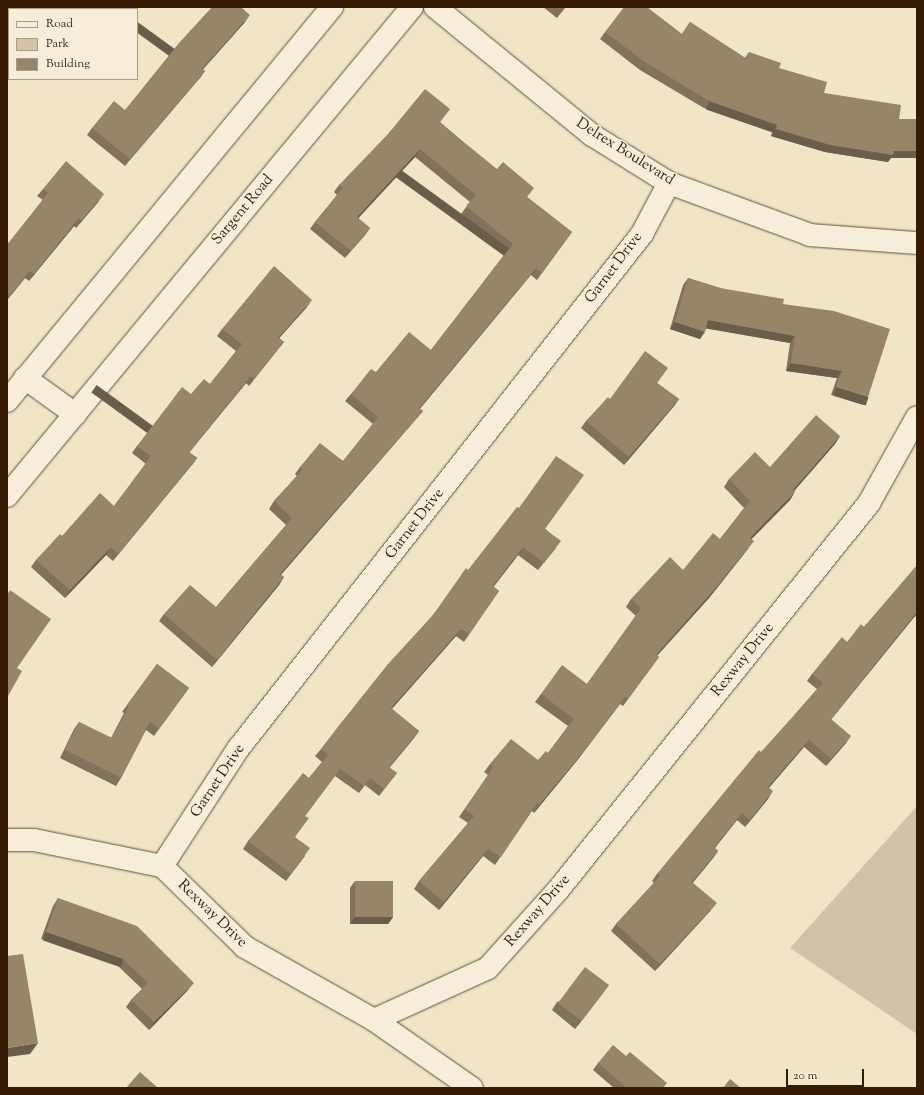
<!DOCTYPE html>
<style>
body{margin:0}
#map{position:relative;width:924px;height:1095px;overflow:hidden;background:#f1e5c8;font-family:"Sorts Mill Goudy",serif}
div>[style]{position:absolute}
.green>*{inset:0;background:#d1c3a7}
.roads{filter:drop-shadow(0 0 1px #654e36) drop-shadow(0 0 1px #654e36)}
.street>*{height:22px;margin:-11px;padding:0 11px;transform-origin:11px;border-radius:11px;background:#f6eedb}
.secondary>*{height:22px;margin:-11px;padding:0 11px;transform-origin:11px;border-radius:11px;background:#f6eedb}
.wall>*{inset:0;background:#82725b}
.shaded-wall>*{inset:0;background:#6a5d4a;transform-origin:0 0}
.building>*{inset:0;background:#97856a;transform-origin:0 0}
span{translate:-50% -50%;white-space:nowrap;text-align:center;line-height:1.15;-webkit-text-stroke:3px #f6eedb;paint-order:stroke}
.street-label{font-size:15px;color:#361c05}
.frame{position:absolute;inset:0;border:8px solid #361c05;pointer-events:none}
.legend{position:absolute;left:8px;top:8px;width:130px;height:72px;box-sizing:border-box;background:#f6eedb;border:1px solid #a99a85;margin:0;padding:5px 7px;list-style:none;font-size:12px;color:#361c05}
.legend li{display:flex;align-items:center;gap:8px;height:20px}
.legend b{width:20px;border:1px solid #a99a85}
.scale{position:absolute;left:786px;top:1069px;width:78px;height:18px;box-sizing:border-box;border:2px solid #361c05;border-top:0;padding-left:5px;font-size:12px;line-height:14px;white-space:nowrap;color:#361c05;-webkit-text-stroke:3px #f6eedb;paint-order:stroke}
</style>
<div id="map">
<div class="green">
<div style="clip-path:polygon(917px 806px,917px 1034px,790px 948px)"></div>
</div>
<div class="roads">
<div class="street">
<div style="left:25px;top:378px;width:62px;rotate:35.8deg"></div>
<div style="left:7px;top:401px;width:511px;rotate:-50.48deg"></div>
<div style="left:7px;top:496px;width:635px;rotate:-50.37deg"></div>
<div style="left:7px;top:840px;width:27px"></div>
<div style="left:34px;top:840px;width:131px;rotate:11.5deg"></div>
<div style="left:162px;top:866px;width:116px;rotate:44.3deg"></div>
<div style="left:245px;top:947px;width:148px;rotate:29.5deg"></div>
<div style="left:374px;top:1020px;width:119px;rotate:34.8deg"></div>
<div style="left:162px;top:866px;width:140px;rotate:-57deg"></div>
<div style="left:238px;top:749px;width:655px;rotate:-51.89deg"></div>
<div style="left:642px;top:234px;width:58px;rotate:-62.1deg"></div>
<div style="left:374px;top:1020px;width:125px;rotate:-24.5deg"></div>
<div style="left:488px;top:968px;width:105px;rotate:-48.1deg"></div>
<div style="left:558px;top:890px;width:496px;rotate:-51.2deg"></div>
<div style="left:869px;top:503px;width:98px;rotate:-60.8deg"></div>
</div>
<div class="secondary">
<div style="left:435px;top:7px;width:203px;rotate:39.2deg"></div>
<div style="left:592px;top:135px;width:91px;rotate:31.9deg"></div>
<div style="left:669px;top:183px;width:150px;rotate:20.2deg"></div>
<div style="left:810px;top:235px;width:107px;rotate:4.3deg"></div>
</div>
</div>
<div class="wall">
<div style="clip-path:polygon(543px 7px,566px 7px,557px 18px)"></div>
<div style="clip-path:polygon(244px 9px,245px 22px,203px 69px,200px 78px,125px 166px,87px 135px,92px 128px,125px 110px)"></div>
<div style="clip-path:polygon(690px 22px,745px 58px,749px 52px,779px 68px,824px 93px,899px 119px,917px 158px,891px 158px,888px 162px,825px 152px,771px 136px,772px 132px,704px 108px,640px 70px,600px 39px,605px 32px,682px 34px)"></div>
<div style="clip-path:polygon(450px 109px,440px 122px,527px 197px,572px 232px,537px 280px,531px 275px,420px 409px,423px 411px,417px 418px,281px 575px,284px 577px,279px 585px,212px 667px,159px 621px,164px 614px,216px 607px,286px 525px,269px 509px,274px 501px,297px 476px,295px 474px,300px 467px,343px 461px,373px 424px,345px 401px,351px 394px,376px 372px,431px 350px,507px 251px,461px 214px,470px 202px,415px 157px,358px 218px,370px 228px,365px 235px,345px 258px,310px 229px,315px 222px,337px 195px,334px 192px,339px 185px)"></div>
<div style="clip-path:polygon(43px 189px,99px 201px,76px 228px,74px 226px,29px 281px,25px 278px,7px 300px,7px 245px,43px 200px,37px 196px)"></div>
<div style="clip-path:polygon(688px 278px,720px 288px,783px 304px,868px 397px,863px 405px,831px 395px,837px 378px,786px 371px,790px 343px,706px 328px,700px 339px,670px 329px,683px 285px)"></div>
<div style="clip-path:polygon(307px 307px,279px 338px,284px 342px,249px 386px,246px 383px,189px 452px,197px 458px,192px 465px,113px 561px,106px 555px,65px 598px,31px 567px,36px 560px,62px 536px,114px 506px,146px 464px,132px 453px,137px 446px,191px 394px,210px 384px,236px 351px,217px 336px,222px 329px)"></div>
<div style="clip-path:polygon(657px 383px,679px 399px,674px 406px,624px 465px,581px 428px,586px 421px,610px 399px)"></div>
<div style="clip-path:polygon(840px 436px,835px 444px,794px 491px,790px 500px,751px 539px,748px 549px,709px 598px,657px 656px,659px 657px,623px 706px,620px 704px,579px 758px,534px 813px,532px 811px,495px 865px,483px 856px,439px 910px,414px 889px,419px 881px,468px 823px,459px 817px,488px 775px,484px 772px,490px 764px,538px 760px,548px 753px,568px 726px,535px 702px,541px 694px,587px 684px,636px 616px,626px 607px,631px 599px,683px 570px,720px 539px,744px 508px,724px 487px,729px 479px,770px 467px)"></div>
<div style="clip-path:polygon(546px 529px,556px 548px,538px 570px,518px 555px,493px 587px,499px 591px,464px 642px,456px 636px,392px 709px,419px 731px,414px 738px,389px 768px,397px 773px,379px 796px,365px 785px,359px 793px,335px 776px,305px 816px,295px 837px,305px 856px,286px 881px,243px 849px,248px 841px,309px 778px,322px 762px,315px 756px,321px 749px,433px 615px,468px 570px)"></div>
<div style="clip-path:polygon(917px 566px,917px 618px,915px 616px,831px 719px,846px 743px,826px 766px,804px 747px,769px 788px,768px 799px,745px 827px,737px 820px,715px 848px,718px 851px,713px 858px,692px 883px,711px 910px,655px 971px,611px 931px,616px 924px,654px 883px,652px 881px,657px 874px,817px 689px,807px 681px,812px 674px,864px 627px)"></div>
<div style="clip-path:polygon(157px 664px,189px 688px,154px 736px,146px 730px,121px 778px,116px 786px,60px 758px,74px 729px,79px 722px,111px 738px,124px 713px,122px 712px)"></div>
<div style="clip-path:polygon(355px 881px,393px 917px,388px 924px,350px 924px,350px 888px)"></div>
<div style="clip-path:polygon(58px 898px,188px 990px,149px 1030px,126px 1007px,131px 1000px,142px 989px,118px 966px,41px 939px,53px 906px)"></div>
<div style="clip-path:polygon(609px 985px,575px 1029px,552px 1010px,557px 1002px)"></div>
<div style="clip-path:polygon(598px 1063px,664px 1088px,614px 1088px,593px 1070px)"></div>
</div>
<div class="shaded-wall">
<div style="clip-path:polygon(250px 15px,245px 22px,197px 76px,202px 69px)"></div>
<div style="left:205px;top:71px;width:9px;height:116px;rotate:126deg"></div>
<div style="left:709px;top:101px;width:72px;height:9px;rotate:19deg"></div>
<div style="clip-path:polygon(776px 129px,894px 151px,917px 151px,917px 158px,891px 158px,888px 162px,825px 152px,771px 136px)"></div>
<div style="clip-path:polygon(420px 149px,415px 157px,352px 225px,357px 217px)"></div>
<div style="clip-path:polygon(104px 194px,99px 201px,76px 228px,81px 221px)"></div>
<div style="clip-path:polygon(79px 218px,74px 226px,29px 281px,34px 274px)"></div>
<div style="clip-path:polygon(370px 228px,365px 235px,345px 258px,351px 251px)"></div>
<div style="left:536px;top:268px;width:9px;height:182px;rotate:126deg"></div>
<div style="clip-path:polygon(30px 271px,25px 278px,7px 300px,7px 299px)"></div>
<div style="clip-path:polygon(312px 300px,307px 307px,273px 345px,278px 338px)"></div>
<div style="clip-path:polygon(708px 320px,795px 336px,790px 343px,703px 328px)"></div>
<div style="clip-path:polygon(675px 322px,705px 332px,700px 339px,670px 329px)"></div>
<div style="clip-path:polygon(791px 363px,842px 371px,837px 378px,786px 371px)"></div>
<div style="clip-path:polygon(251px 376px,246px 383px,184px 459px,189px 452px)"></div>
<div style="left:836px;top:387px;width:34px;height:9px;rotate:17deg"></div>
<div style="clip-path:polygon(679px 399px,674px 406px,624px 465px,629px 457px)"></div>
<div style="clip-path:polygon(423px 411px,417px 418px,275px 581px,280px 574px)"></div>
<div style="clip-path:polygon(840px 436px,835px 444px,788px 498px,793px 490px)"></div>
<div style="left:197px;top:458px;width:9px;height:124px;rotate:126deg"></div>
<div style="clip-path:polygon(795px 492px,790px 500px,745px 546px,750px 538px)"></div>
<div style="clip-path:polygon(754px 541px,709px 598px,650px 663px,656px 655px)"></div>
<div style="clip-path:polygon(111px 547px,106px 555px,65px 598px,70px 590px)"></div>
<div style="clip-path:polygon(523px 547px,518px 555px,488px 594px,493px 586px)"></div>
<div style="clip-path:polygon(284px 577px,279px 585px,212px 667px,217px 660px)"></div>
<div style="clip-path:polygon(917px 612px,915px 616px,826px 726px,831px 719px)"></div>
<div style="clip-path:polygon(461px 629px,456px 636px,386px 715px,391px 708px)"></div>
<div style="clip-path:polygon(625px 697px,579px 758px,534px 813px,539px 805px)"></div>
<div style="clip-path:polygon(419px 731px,414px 738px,384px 774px,389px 767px)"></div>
<div style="clip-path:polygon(851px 736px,846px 743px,826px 766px,831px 759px)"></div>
<div style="clip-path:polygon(809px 740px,804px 747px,763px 794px,768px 787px)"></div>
<div style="clip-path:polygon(773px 791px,768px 799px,745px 827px,750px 820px)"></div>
<div style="clip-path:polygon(742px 813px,737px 820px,709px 855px,714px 848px)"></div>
<div style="clip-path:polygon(488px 849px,483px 856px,439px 910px,444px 902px)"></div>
<div style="clip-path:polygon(718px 851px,713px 858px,687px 890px,692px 882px)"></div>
<div style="clip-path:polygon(717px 903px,711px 910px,655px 971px,660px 964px)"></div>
<div style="clip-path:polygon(355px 917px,393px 917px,388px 924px,350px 924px)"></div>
<div style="left:46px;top:932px;width:82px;height:9px;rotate:19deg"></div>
<div style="clip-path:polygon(194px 983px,188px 990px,149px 1030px,154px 1022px)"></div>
<div style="clip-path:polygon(609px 985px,603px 993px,575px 1029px,580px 1021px)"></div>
<div style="clip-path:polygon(38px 1043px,30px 1054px,7px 1057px,7px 1048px)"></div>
</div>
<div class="building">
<div style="clip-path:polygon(212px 7px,243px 7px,242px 8px,250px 15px,202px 69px,205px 71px,130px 159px,92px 128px,114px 101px,125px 110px,179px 43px)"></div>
<div style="clip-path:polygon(624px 7px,647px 7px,682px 34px,690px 22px,747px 59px,749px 52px,781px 63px,779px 68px,827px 82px,824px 93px,901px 105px,899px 119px,917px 119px,917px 151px,894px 151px,893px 155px,830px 145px,776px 129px,777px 125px,709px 101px,645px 62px,605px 32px)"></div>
<div style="clip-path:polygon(425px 89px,450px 109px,439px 122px,497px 169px,503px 162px,534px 188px,527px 197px,572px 232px,542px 273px,536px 268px,419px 408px,423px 411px,280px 574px,284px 577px,217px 660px,164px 614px,190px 585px,216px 607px,292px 518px,274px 501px,303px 469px,300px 467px,320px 443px,343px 461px,378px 417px,351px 394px,371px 369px,376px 372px,409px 332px,431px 350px,513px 244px,466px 206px,476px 195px,420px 149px,357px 217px,370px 228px,351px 251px,315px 222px,343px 188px,339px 185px,388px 134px)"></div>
<div style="clip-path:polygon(66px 161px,104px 194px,81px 221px,79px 218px,34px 274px,30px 271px,7px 299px,7px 245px,48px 193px,43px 189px)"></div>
<div style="clip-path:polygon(274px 266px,312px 300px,278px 338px,284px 342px,254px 379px,251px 376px,189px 452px,197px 458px,118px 554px,111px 547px,70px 590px,36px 560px,60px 534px,62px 536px,100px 493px,114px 506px,151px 456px,137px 446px,170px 403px,182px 387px,191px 394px,204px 379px,210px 384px,242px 344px,222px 329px)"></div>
<div style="clip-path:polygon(688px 278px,720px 288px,784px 299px,783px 304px,834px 311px,890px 329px,868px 397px,836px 387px,842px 371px,791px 363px,795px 336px,708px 320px,705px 332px,675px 322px)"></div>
<div style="clip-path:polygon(645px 351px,668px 368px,657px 383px,679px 399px,629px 457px,586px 421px,608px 397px,610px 399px)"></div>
<div style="clip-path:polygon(816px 415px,840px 436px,793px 490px,795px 492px,750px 538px,754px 541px,714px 590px,656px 655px,659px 657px,628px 699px,625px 697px,585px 750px,539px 805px,537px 803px,501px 857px,488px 849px,444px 902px,419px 881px,474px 816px,465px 810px,493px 767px,490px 764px,511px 739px,538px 760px,546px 751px,548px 753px,574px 719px,541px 694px,562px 665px,587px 684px,641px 608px,631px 599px,670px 557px,683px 570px,713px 533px,720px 539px,750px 501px,729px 479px,755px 452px,770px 467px)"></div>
<div style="clip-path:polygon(556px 456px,584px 475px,545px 529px,561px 541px,544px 563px,523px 547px,493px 586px,499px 591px,469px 634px,461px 629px,391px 708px,419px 731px,389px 767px,397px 773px,384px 789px,370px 778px,364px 786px,340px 769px,305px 816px,309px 818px,295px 837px,310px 848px,291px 874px,248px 841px,303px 773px,309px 778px,328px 755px,321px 749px,337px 728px,388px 664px,433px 615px,466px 568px,468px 570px,517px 507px,519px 508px)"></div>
<div style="clip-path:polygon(917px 565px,917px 612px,831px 719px,851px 736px,831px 759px,809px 740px,768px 787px,773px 791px,750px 820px,742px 813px,714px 848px,718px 851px,692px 882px,717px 903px,660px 964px,616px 924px,660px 876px,657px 874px,759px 750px,761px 752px,823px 683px,812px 674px,842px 637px,847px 642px,861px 624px,864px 627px)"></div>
<div style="clip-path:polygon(10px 590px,51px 619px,17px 668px,22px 671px,7px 698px,7px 595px)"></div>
<div style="clip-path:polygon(157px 664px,189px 688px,159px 729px,150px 721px,121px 778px,65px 750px,79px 722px,112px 738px,129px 706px,127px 705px)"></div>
<div style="left:355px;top:881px;width:38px;height:36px"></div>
<div style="clip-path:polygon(58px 898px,137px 926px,194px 983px,154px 1022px,131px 1000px,148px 983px,123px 959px,46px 932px)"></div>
<div style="clip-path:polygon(23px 954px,38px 1043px,7px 1048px,7px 956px)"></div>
<div style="left:585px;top:967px;width:30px;height:45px;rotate:37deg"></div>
<div style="clip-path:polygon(613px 1045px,626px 1056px,630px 1052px,667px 1083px,663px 1088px,627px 1088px,598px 1063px)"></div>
<div style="clip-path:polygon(140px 1072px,158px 1088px,126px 1088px)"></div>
<div style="clip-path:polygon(730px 1079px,741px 1088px,723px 1088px)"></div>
</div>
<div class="street-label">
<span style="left:625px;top:152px;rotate:32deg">Delrex Boulevard</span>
<span style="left:243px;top:210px;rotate:-50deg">Sargent Road</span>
<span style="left:614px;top:268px;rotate:-53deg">Garnet Drive</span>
<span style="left:415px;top:524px;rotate:-52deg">Garnet Drive</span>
<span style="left:743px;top:660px;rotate:-51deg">Rexway Drive</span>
<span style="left:218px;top:781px;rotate:-56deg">Garnet Drive</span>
<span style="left:538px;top:911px;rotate:-49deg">Rexway Drive</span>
<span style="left:212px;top:914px;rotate:44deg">Rexway Drive</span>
</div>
<div class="frame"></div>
<ul class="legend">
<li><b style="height:5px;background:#f6eedb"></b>Road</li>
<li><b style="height:11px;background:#d1c3a7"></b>Park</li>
<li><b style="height:11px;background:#97856a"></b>Building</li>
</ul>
<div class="scale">20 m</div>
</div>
